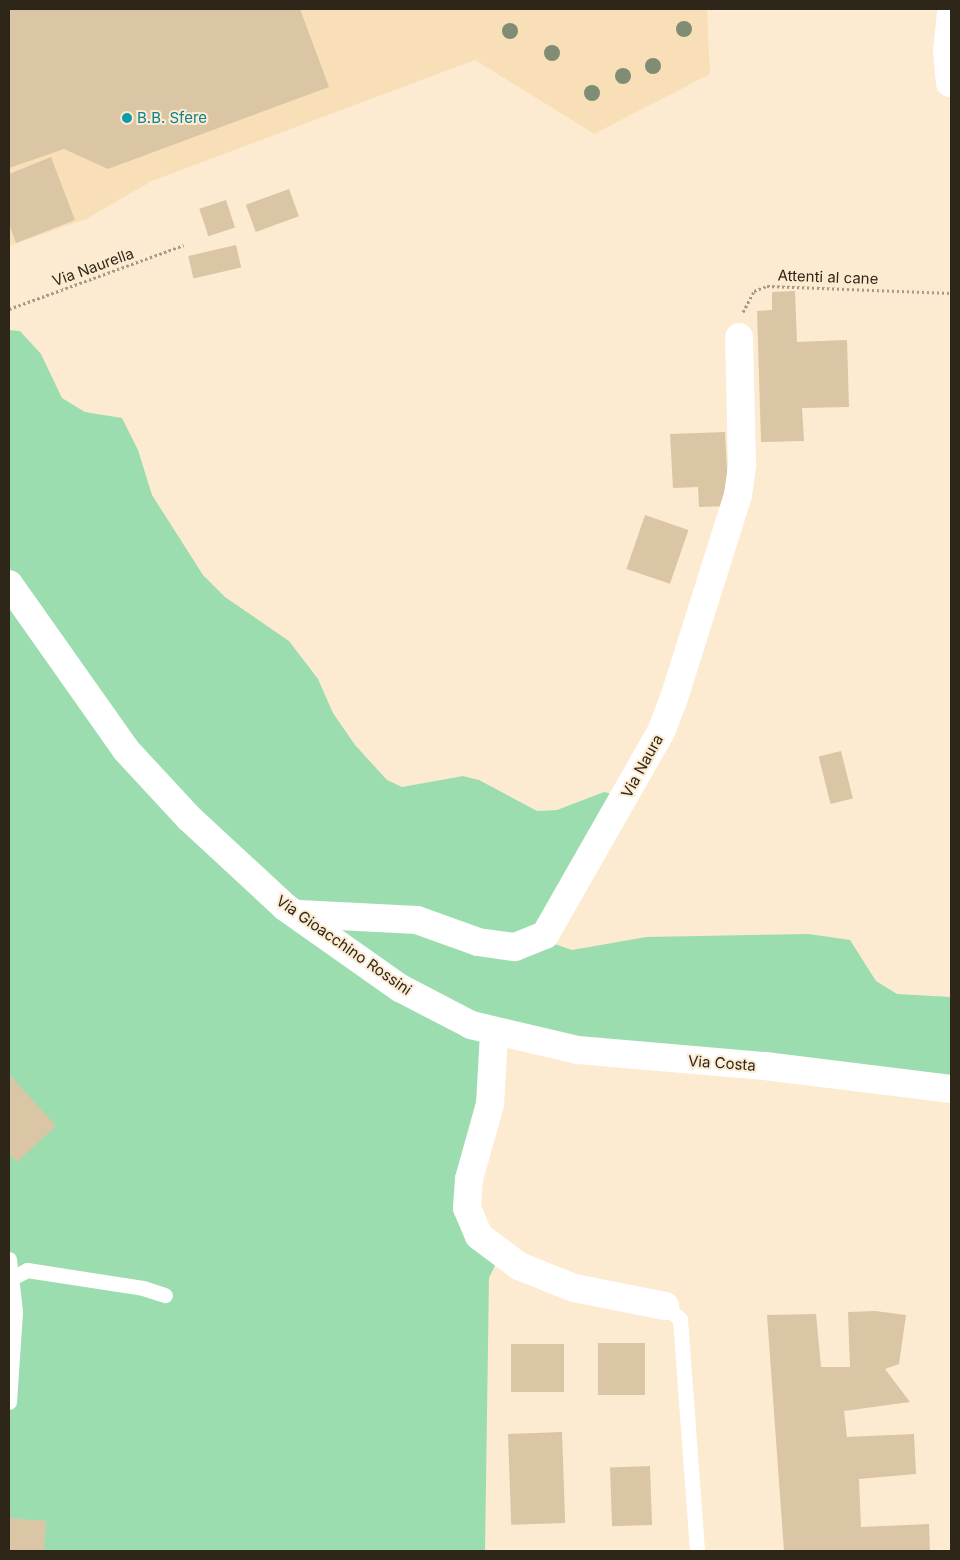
<!DOCTYPE html>
<style>
body{margin:0}
#map{position:relative;width:960px;height:1560px;overflow:hidden;background:#fdebd1;font-family:Inter,sans-serif}
div>[style]{position:absolute}
.built>*{inset:0;background:#f9dfb8}
.green>*{inset:0;background:#9cddaf}
.building>*{inset:0;background:#dac5a5;transform-origin:0 0}
.path>*{height:3px;margin-top:-1.5px;transform-origin:0;background:repeating-linear-gradient(90deg,#a89b86 0 2.5px,transparent 0 5px)}
.lane>*{height:15px;margin:-7.5px;padding:0 7.5px;transform-origin:7.5px;border-radius:7.5px;background:#fff}
.street>*{height:28px;margin:-14px;padding:0 14px;transform-origin:14px;border-radius:14px;background:#fff}
.trees>*{width:16px;height:16px;margin:-8px;border-radius:50%;background:#808c74}
.dots>*{width:14px;height:14px;translate:-50% -50%;box-sizing:border-box;border:2px solid #fdebd1;border-radius:50%}
span{translate:-50% -50%;white-space:nowrap;text-align:center;line-height:1.15;-webkit-text-stroke:4px #fdebd1;paint-order:stroke}
.culture-label{font-size:15px;color:#0d838f}
.left{translate:0 -50%;text-align:left}
.street-label{font-size:15px;color:#2e2619}
.frame{position:absolute;inset:0;border:10px solid #2e2619;pointer-events:none}
</style>
<div id="map">
<div class="built">
<div style="clip-path:polygon(9px 9px,707px 9px,710px 74px,594px 134px,475px 60px,152px 181px,86px 219px,9px 246px)"></div>
</div>
<div class="green">
<div style="clip-path:polygon(9px 330px,20px 331px,41px 354px,62px 398px,85px 412px,122px 418px,138px 450px,152px 495px,203px 575px,225px 597px,289px 641px,318px 679px,333px 713px,355px 745px,387px 780px,402px 787px,463px 776px,479px 780px,537px 811px,557px 810px,604px 792px,626px 797px,552px 943px,572px 950px,646px 937px,809px 934px,850px 940px,876px 981px,897px 994px,951px 997px,951px 1089px,495px 1033px,469px 1179px,500px 1255px,489px 1278px,485px 1551px,9px 1551px)"></div>
</div>
<div class="building">
<div style="clip-path:polygon(9px 9px,300px 9px,329px 87px,108px 169px,64px 149px,9px 168px)"></div>
<div style="clip-path:polygon(51px 157px,75px 220px,16px 243px,9px 224px,9px 174px)"></div>
<div style="left:289px;top:189px;width:29px;height:46px;rotate:70deg"></div>
<div style="left:226px;top:200px;width:29px;height:28px;rotate:72deg"></div>
<div style="left:236px;top:245px;width:23px;height:49px;rotate:77deg"></div>
<div style="clip-path:polygon(795px 291px,797px 342px,847px 340px,849px 407px,802px 408px,804px 441px,761px 442px,757px 311px,772px 310px,772px 292px)"></div>
<div style="clip-path:polygon(725px 432px,729px 506px,699px 507px,698px 487px,673px 488px,670px 434px)"></div>
<div style="left:645px;top:515px;width:46px;height:57px;rotate:19deg"></div>
<div style="left:841px;top:751px;width:49px;height:23px;rotate:76deg"></div>
<div style="clip-path:polygon(9px 1074px,56px 1126px,17px 1162px,9px 1153px)"></div>
<div style="clip-path:polygon(875px 1311px,906px 1315px,899px 1364px,885px 1369px,910px 1402px,844px 1411px,847px 1437px,914px 1434px,916px 1474px,859px 1479px,861px 1527px,929px 1524px,930px 1551px,784px 1551px,767px 1315px,816px 1314px,821px 1367px,850px 1367px,848px 1312px)"></div>
<div style="left:598px;top:1343px;width:47px;height:52px"></div>
<div style="left:511px;top:1344px;width:53px;height:48px"></div>
<div style="left:562px;top:1432px;width:91px;height:54px;rotate:88deg"></div>
<div style="left:650px;top:1466px;width:59px;height:40px;rotate:88deg"></div>
<div style="clip-path:polygon(9px 1518px,46px 1521px,44px 1551px,9px 1551px)"></div>
</div>
<div class="path">
<div style="left:9px;top:309px;width:186px;rotate:-20.1deg"></div>
<div style="left:743px;top:312px;width:24px;rotate:-62deg"></div>
<div style="left:754px;top:291px;width:14px;rotate:-21deg"></div>
<div style="left:767px;top:286px;width:184px;rotate:2.2deg"></div>
</div>
<div class="lane">
<div style="left:9px;top:1259px;width:53px;rotate:83.5deg"></div>
<div style="left:15px;top:1312px;width:90px;rotate:93.8deg"></div>
<div style="left:12px;top:1278px;width:17px;rotate:-28deg"></div>
<div style="left:27px;top:1270px;width:117px;rotate:8.8deg"></div>
<div style="left:143px;top:1288px;width:23px;rotate:18deg"></div>
<div style="left:665px;top:1306px;width:20px;rotate:41deg"></div>
<div style="left:680px;top:1319px;width:233px;rotate:85.8deg"></div>
</div>
<div class="street">
<div style="left:950px;top:83px;width:32px;rotate:-95deg"></div>
<div style="left:947px;top:51px;width:36px;rotate:-84deg"></div>
<div style="left:9px;top:584px;width:203px;rotate:54.8deg"></div>
<div style="left:126px;top:750px;width:93px;rotate:47.2deg"></div>
<div style="left:189px;top:818px;width:131px;rotate:42.8deg"></div>
<div style="left:285px;top:907px;width:141px;rotate:35.2deg"></div>
<div style="left:400px;top:988px;width:80px;rotate:27.5deg"></div>
<div style="left:471px;top:1025px;width:110px;rotate:13.2deg"></div>
<div style="left:578px;top:1050px;width:188px;rotate:4.9deg"></div>
<div style="left:765px;top:1066px;width:187px;rotate:7deg"></div>
<div style="left:299px;top:914px;width:118px;rotate:2.9deg"></div>
<div style="left:417px;top:920px;width:65px;rotate:19.8deg"></div>
<div style="left:478px;top:942px;width:37px;rotate:8deg"></div>
<div style="left:515px;top:947px;width:32px;rotate:-22deg"></div>
<div style="left:545px;top:935px;width:234px;rotate:-60.3deg"></div>
<div style="left:661px;top:732px;width:36px;rotate:-69deg"></div>
<div style="left:674px;top:698px;width:213px;rotate:-72.5deg"></div>
<div style="left:738px;top:495px;width:30px;rotate:-82deg"></div>
<div style="left:742px;top:465px;width:128px;rotate:-91.3deg"></div>
<div style="left:494px;top:1033px;width:71px;rotate:93.2deg"></div>
<div style="left:490px;top:1104px;width:78px;rotate:105.6deg"></div>
<div style="left:469px;top:1179px;width:29px;rotate:94deg"></div>
<div style="left:467px;top:1208px;width:30px;rotate:67deg"></div>
<div style="left:479px;top:1236px;width:50px;rotate:36.9deg"></div>
<div style="left:519px;top:1266px;width:59px;rotate:21.8deg"></div>
<div style="left:574px;top:1288px;width:93px;rotate:11.2deg"></div>
</div>
<div class="trees">
<div style="left:684px;top:29px"></div>
<div style="left:510px;top:31px"></div>
<div style="left:552px;top:53px"></div>
<div style="left:653px;top:66px"></div>
<div style="left:623px;top:76px"></div>
<div style="left:592px;top:93px"></div>
</div>
<div class="dots">
<div style="left:127px;top:118px;background:#0f9aa8"></div>
</div>
<div class="culture-label">
<span class="left" style="left:137px;top:118px">B.B. Sfere</span>
</div>
<div class="street-label">
<span style="left:93px;top:267px;rotate:-20deg">Via Naurella</span>
<span style="left:828px;top:277px;rotate:2deg">Attenti al cane</span>
<span style="left:642px;top:766px;rotate:-61deg">Via Naura</span>
<span style="left:344px;top:945px;rotate:35deg">Via Gioacchino Rossini</span>
<span style="left:722px;top:1063px;rotate:4deg">Via Costa</span>
</div>
<div class="frame"></div>
</div>
